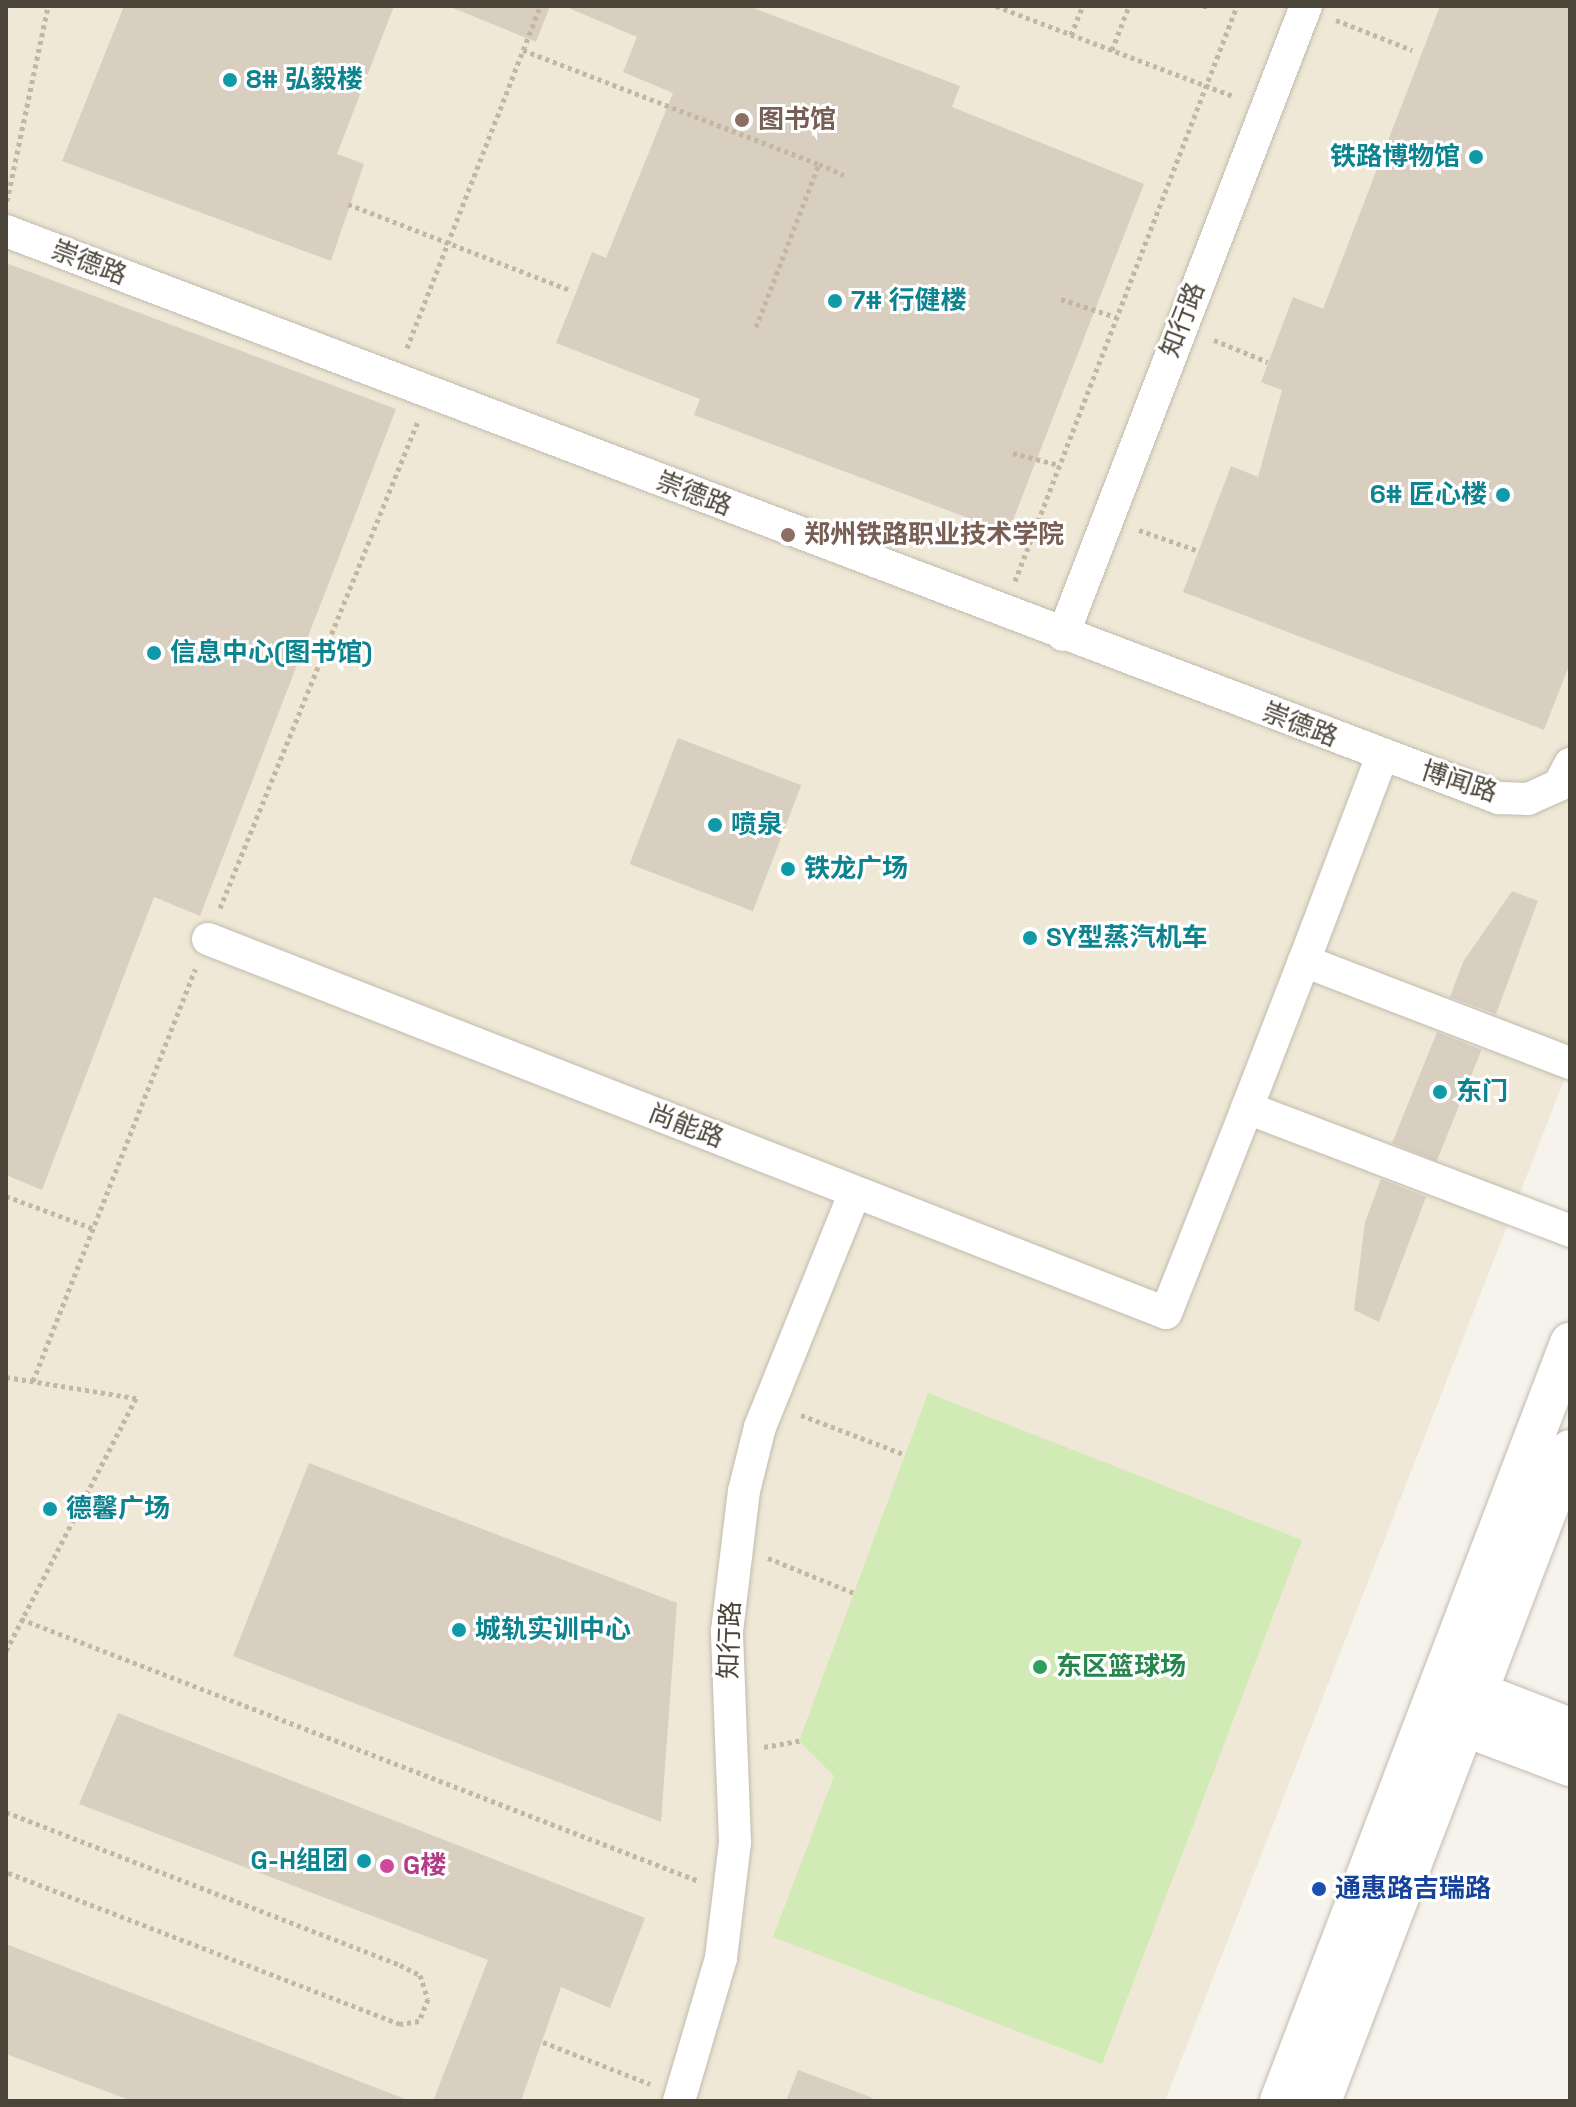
<!DOCTYPE html>
<meta charset="utf-8">
<style>
body{margin:0}
#map{position:relative;width:1576px;height:2107px;overflow:hidden;background:#f6f3ec;font-family:"Space Grotesk","Noto Sans SC",sans-serif}
div>[style]{position:absolute}
.education>*{inset:0;background:#efe8d6}
.green>*{inset:0;background:#d2eab5}
.building>*{inset:0;background:#d8cfc1;transform-origin:0 0}
.path>*{height:5px;margin-top:-2.5px;transform-origin:0;background:repeating-linear-gradient(90deg,#c4b79f 0 4px,transparent 0 8px)}
.roads{filter:drop-shadow(0 0 2px #c2bbae) drop-shadow(0 0 2px #c2bbae)}
.minor>*{height:32px;margin:-16px;padding:0 16px;transform-origin:16px;border-radius:16px;background:#fff}
.tertiary>*{height:40px;margin:-20px;padding:0 20px;transform-origin:20px;border-radius:20px;background:#fff}
.dots>*{width:22px;height:22px;translate:-50% -50%;box-sizing:border-box;border:4px solid #fff;border-radius:50%}
span{translate:-50% -50%;white-space:nowrap;text-align:center;line-height:1.15;-webkit-text-stroke:6px #fff;paint-order:stroke}
.culture-label{font-size:26px;color:#0d838f;font-weight:700}
.left{translate:0 -50%;text-align:left}
.right{translate:-100% -50%;text-align:right}
.education-label{font-size:26px;color:#785e54;font-weight:700}
.street-label{font-size:26px;color:#4b4439}
.leisure-label{font-size:26px;color:#27864d;font-weight:700}
.hotel-label{font-size:26px;color:#b23c85;font-weight:700}
.transit-label{font-size:26px;color:#164399;font-weight:700}
.frame{position:absolute;inset:0;border:8px solid #4b4439;pointer-events:none}
</style>
<div id="map">
<div class="education">
<div style="clip-path:polygon(6px 6px,1570px 6px,1570px 1065px,1165px 2101px,6px 2101px)"></div>
</div>
<div class="green">
<div style="clip-path:polygon(928px 1393px,1302px 1540px,1102px 2064px,773px 1937px,834px 1776px,799px 1741px)"></div>
</div>
<div class="building">
<div style="clip-path:polygon(124px 6px,394px 6px,337px 154px,364px 164px,331px 261px,62px 161px)"></div>
<div style="clip-path:polygon(448px 6px,550px 6px,536px 42px)"></div>
<div style="clip-path:polygon(564px 6px,748px 6px,960px 86px,952px 107px,1144px 184px,1008px 533px,694px 415px,700px 399px,556px 343px,592px 252px,606px 258px,673px 93px,623px 72px,637px 37px)"></div>
<div style="clip-path:polygon(1440px 6px,1570px 6px,1570px 663px,1544px 730px,1183px 592px,1231px 466px,1258px 477px,1282px 390px,1261px 382px,1293px 297px,1323px 309px)"></div>
<div style="clip-path:polygon(6px 263px,396px 409px,200px 916px,154px 897px,42px 1190px,6px 1175px)"></div>
<div style="left:678px;top:738px;width:132px;height:135px;rotate:21deg"></div>
<div style="clip-path:polygon(1512px 891px,1538px 901px,1496px 1014px,1450px 997px,1463px 962px)"></div>
<div style="left:1437px;top:1032px;width:48px;height:120px;rotate:22deg"></div>
<div style="clip-path:polygon(1381px 1179px,1426px 1197px,1379px 1322px,1354px 1310px,1365px 1222px)"></div>
<div style="clip-path:polygon(309px 1463px,677px 1603px,661px 1822px,233px 1656px)"></div>
<div style="clip-path:polygon(118px 1713px,645px 1918px,610px 2008px,561px 1987px,521px 2101px,433px 2101px,488px 1960px,79px 1804px)"></div>
<div style="clip-path:polygon(6px 1944px,405px 2099px,405px 2101px,132px 2101px,6px 2054px)"></div>
<div style="clip-path:polygon(798px 2070px,873px 2098px,872px 2101px,786px 2101px)"></div>
</div>
<div class="path">
<div style="left:996px;top:6px;width:256px;rotate:20.8deg"></div>
<div style="left:1203px;top:6px;width:5px"></div>
<div style="left:1336px;top:20px;width:82px;rotate:21.5deg"></div>
<div style="left:1071px;top:35px;width:31px;rotate:-68deg"></div>
<div style="left:523px;top:50px;width:317px;rotate:21.1deg"></div>
<div style="left:1112px;top:50px;width:47px;rotate:-68.9deg"></div>
<div style="left:7px;top:201px;width:199px;rotate:-78.1deg"></div>
<div style="left:348px;top:204px;width:240px;rotate:21.2deg"></div>
<div style="left:1061px;top:299px;width:58px;rotate:18.1deg"></div>
<div style="left:756px;top:327px;width:175px;rotate:-68.9deg"></div>
<div style="left:819px;top:164px;width:27px;rotate:24deg"></div>
<div style="left:1214px;top:340px;width:58px;rotate:22.2deg"></div>
<div style="left:407px;top:348px;width:367px;rotate:-68.7deg"></div>
<div style="left:1013px;top:453px;width:48px;rotate:14.6deg"></div>
<div style="left:1139px;top:530px;width:64px;rotate:19.3deg"></div>
<div style="left:1015px;top:581px;width:616px;rotate:-68.89deg"></div>
<div style="left:220px;top:908px;width:526px;rotate:-67.87deg"></div>
<div style="left:6px;top:1196px;width:92px;rotate:20.4deg"></div>
<div style="left:6px;top:1377px;width:132px;rotate:9.2deg"></div>
<div style="left:136px;top:1398px;width:284px;rotate:117.2deg"></div>
<div style="left:33px;top:1381px;width:443px;rotate:-68.5deg"></div>
<div style="left:801px;top:1415px;width:112px;rotate:20.9deg"></div>
<div style="left:768px;top:1558px;width:93px;rotate:22.1deg"></div>
<div style="left:21px;top:1619px;width:727px;rotate:21.13deg"></div>
<div style="left:764px;top:1747px;width:36px;rotate:-10deg"></div>
<div style="left:6px;top:1812px;width:423px;rotate:21.2deg"></div>
<div style="left:400px;top:1965px;width:22px;rotate:27deg"></div>
<div style="left:420px;top:1975px;width:25px;rotate:72deg"></div>
<div style="left:428px;top:1999px;width:24px;rotate:112deg"></div>
<div style="left:419px;top:2021px;width:19px;rotate:171deg"></div>
<div style="left:400px;top:2024px;width:422px;rotate:-158.9deg"></div>
<div style="left:543px;top:2042px;width:115px;rotate:21.4deg"></div>
</div>
<div class="roads">
<div class="minor">
<div style="left:6px;top:231px;width:1597px;rotate:20.8deg"></div>
<div style="left:1499px;top:798px;width:29px;rotate:2deg"></div>
<div style="left:1528px;top:799px;width:34px;rotate:-24deg"></div>
<div style="left:1559px;top:785px;width:24px;rotate:-62deg"></div>
<div style="left:1063px;top:635px;width:674px;rotate:-68.88deg"></div>
<div style="left:1382px;top:756px;width:219px;rotate:110.8deg"></div>
<div style="left:1304px;top:961px;width:285px;rotate:21deg"></div>
<div style="left:208px;top:939px;width:1028px;rotate:21.33deg"></div>
<div style="left:1166px;top:1313px;width:220px;rotate:-68.4deg"></div>
<div style="left:1247px;top:1108px;width:346px;rotate:20.8deg"></div>
<div style="left:1247px;top:1108px;width:158px;rotate:-68.8deg"></div>
<div style="left:679px;top:2101px;width:149px;rotate:-73.6deg"></div>
<div style="left:721px;top:1958px;width:117px;rotate:-83.1deg"></div>
<div style="left:735px;top:1842px;width:211px;rotate:-92.2deg"></div>
<div style="left:727px;top:1631px;width:141px;rotate:-83.1deg"></div>
<div style="left:744px;top:1491px;width:66px;rotate:-76deg"></div>
<div style="left:760px;top:1427px;width:253px;rotate:-68deg"></div>
</div>
<div class="tertiary">
<div style="left:1454px;top:1683px;width:124px;rotate:21.2deg"></div>
<div style="left:1440px;top:1717px;width:139px;rotate:20.7deg"></div>
<div style="left:1280px;top:2101px;width:812px;rotate:-69.06deg"></div>
<div style="left:1321px;top:2101px;width:697px;rotate:-69.07deg"></div>
</div>
</div>
<div class="dots">
<div style="left:230px;top:80px;background:#0f9aa8"></div>
<div style="left:742px;top:120px;background:#8d6e63"></div>
<div style="left:1476px;top:157px;background:#0f9aa8"></div>
<div style="left:835px;top:301px;background:#0f9aa8"></div>
<div style="left:1503px;top:495px;background:#0f9aa8"></div>
<div style="left:788px;top:535px;background:#8d6e63"></div>
<div style="left:154px;top:653px;background:#0f9aa8"></div>
<div style="left:715px;top:825px;background:#0f9aa8"></div>
<div style="left:788px;top:869px;background:#0f9aa8"></div>
<div style="left:1030px;top:938px;background:#0f9aa8"></div>
<div style="left:1440px;top:1092px;background:#0f9aa8"></div>
<div style="left:50px;top:1509px;background:#0f9aa8"></div>
<div style="left:459px;top:1630px;background:#0f9aa8"></div>
<div style="left:1040px;top:1667px;background:#2e9e5b"></div>
<div style="left:364px;top:1861px;background:#0f9aa8"></div>
<div style="left:387px;top:1866px;background:#d1479c"></div>
<div style="left:1319px;top:1889px;background:#1a4fb4"></div>
</div>
<div class="culture-label">
<span class="left" style="left:246px;top:80px">8# 弘毅楼</span>
<span class="right" style="left:1460px;top:157px">铁路博物馆</span>
<span class="left" style="left:851px;top:301px">7# 行健楼</span>
<span class="right" style="left:1487px;top:495px">6# 匠心楼</span>
<span class="left" style="left:170px;top:653px">信息中心(图书馆)</span>
<span class="left" style="left:731px;top:825px">喷泉</span>
<span class="left" style="left:804px;top:869px">铁龙广场</span>
<span class="left" style="left:1046px;top:938px">SY型蒸汽机车</span>
<span class="left" style="left:1456px;top:1092px">东门</span>
<span class="left" style="left:66px;top:1509px">德馨广场</span>
<span class="left" style="left:475px;top:1630px">城轨实训中心</span>
<span class="right" style="left:348px;top:1861px">G-H组团</span>
</div>
<div class="education-label">
<span class="left" style="left:758px;top:120px">图书馆</span>
<span class="left" style="left:804px;top:535px">郑州铁路职业技术学院</span>
</div>
<div class="street-label">
<span style="left:89px;top:263px;rotate:21deg">崇德路</span>
<span style="left:1183px;top:320px;rotate:-69deg">知行路</span>
<span style="left:694px;top:494px;rotate:21deg">崇德路</span>
<span style="left:1300px;top:725px;rotate:21deg">崇德路</span>
<span style="left:1459px;top:782px;rotate:18deg">博闻路</span>
<span style="left:686px;top:1126px;rotate:21deg">尚能路</span>
<span style="left:730px;top:1640px;rotate:-88deg">知行路</span>
</div>
<div class="leisure-label">
<span class="left" style="left:1056px;top:1667px">东区篮球场</span>
</div>
<div class="hotel-label">
<span class="left" style="left:403px;top:1866px">G楼</span>
</div>
<div class="transit-label">
<span class="left" style="left:1335px;top:1889px">通惠路吉瑞路</span>
</div>
<div class="frame"></div>
</div>
